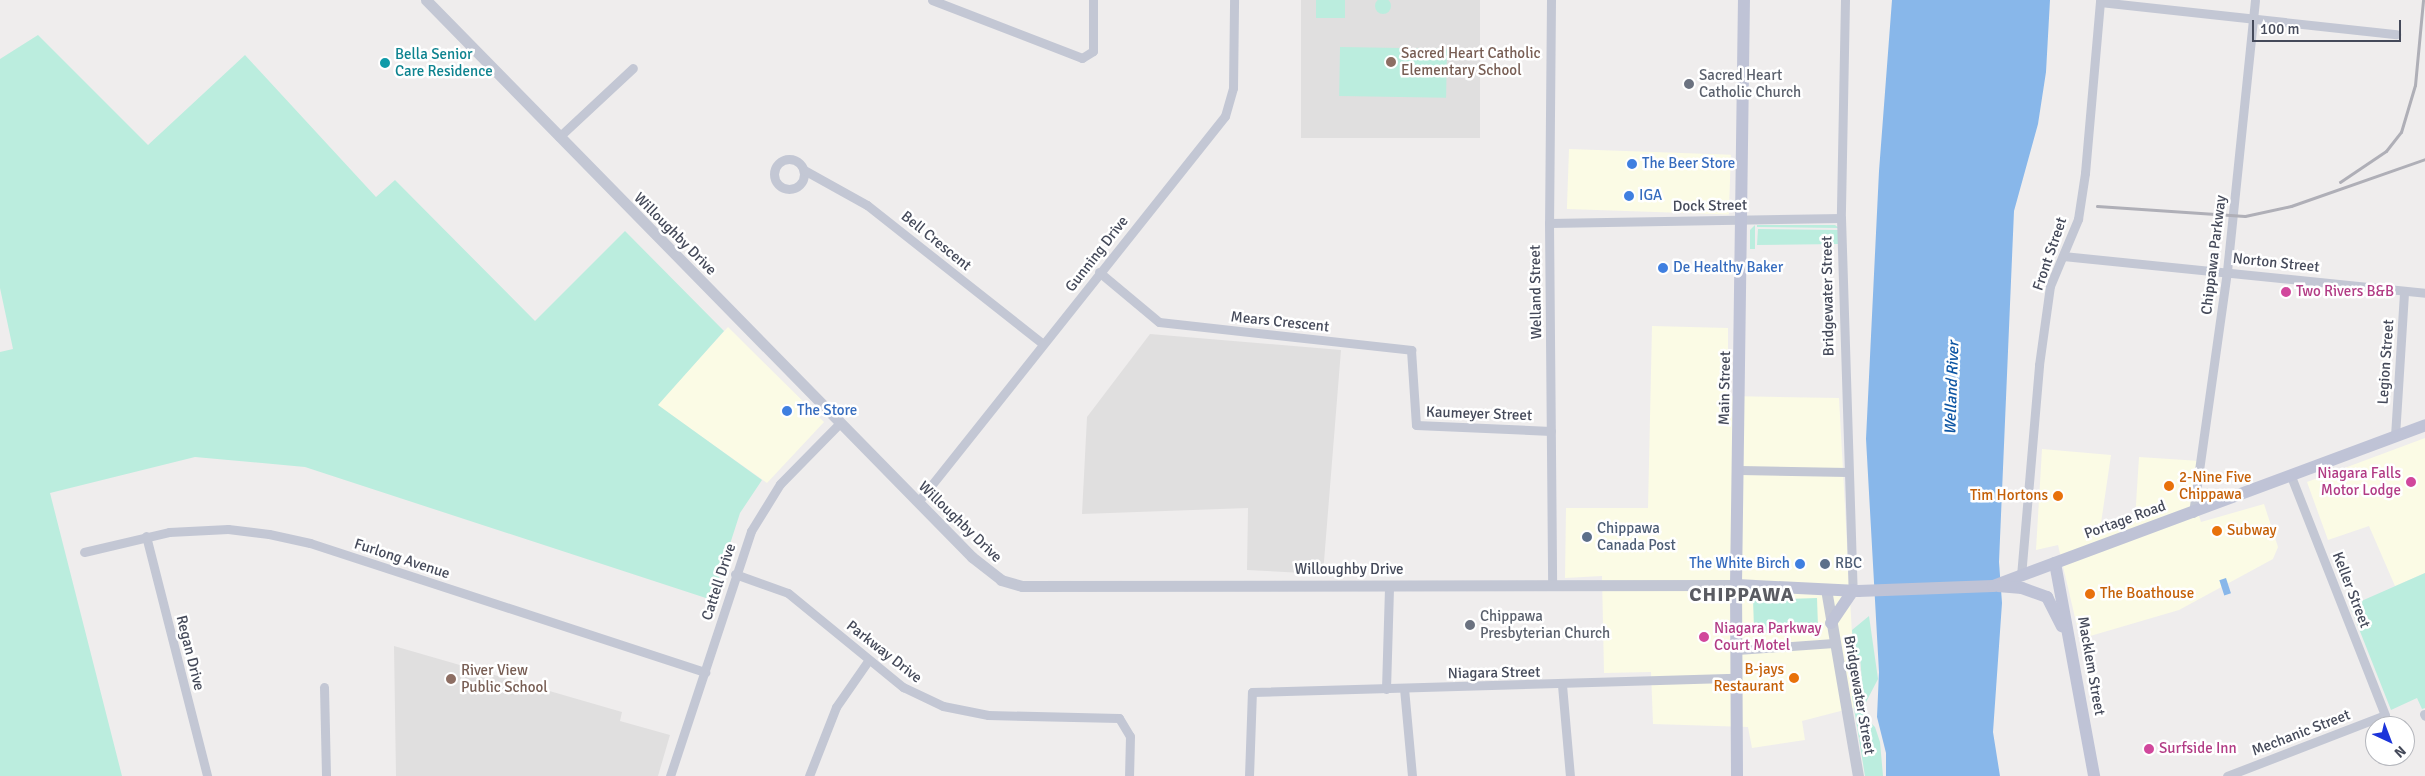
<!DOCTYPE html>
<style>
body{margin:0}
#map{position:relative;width:2425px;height:776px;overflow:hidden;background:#efeded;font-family:Signika,sans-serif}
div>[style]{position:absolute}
.commercial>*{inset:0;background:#fbfbe5;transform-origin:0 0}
.education>*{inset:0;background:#e0dfdf;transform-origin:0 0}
.green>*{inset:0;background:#bbedde;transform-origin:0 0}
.round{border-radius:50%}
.water>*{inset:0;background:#88b7ea;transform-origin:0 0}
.minor>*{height:9px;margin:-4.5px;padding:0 4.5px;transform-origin:4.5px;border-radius:4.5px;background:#c3c7d4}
.minor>.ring{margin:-4.5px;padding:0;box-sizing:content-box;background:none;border:9px solid #c3c7d4;border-radius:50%}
.tertiary>*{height:11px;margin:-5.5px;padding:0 5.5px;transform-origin:5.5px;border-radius:5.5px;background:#c3c7d4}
.secondary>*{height:12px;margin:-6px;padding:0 6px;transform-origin:6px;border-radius:6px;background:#bfc3d6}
.rail>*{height:3px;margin:-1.5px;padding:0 1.5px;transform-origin:1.5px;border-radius:1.5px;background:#afafb7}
.dots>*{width:14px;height:14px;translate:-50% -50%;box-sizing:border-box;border:2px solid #fff;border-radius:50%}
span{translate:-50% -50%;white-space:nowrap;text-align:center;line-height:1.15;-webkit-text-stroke:5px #fff;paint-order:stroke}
.education-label{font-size:15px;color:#785e54}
.left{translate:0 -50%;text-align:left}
.culture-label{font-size:15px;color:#0d838f}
.worship-label{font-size:15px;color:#5b616d}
.shop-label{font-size:15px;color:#366cbe}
.right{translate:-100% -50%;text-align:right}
.street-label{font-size:15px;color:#454a5a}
.hotel-label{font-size:15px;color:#b23c85}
.food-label{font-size:15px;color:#c56008}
.service-label{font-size:15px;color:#4e5e75}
.water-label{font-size:16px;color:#0e56a4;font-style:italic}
.district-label{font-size:20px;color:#5a5b62;font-weight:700;letter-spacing:1px}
.north{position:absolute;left:2365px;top:716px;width:50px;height:50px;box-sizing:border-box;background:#fff;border:1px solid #b5b7bd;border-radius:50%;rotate:137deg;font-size:14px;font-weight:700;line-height:20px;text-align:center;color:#454a5a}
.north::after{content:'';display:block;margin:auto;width:18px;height:22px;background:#1c34da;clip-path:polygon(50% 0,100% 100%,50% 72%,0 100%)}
.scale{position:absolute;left:2252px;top:20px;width:149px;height:22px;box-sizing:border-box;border:2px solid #454a5a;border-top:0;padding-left:6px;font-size:15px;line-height:18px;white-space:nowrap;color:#454a5a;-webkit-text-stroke:4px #fff;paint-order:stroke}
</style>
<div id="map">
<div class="commercial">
<div style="left:1569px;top:149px;width:162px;height:60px;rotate:2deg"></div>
<div style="clip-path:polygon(1652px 326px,1728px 328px,1728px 396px,1839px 398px,1856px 707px,1802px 721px,1805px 740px,1752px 748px,1748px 727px,1653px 724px,1651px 672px,1604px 673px,1602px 576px,1565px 578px,1566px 508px,1648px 508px)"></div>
<div style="clip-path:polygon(728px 327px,824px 422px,767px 483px,657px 405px)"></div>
<div style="clip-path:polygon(2425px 438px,2425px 573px,2395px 586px,2369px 526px,2328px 540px,2307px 482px)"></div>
<div style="clip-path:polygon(2042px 449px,2111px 455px,2100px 530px,2135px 520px,2139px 457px,2200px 461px,2194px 500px,2201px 522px,2264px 504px,2278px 547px,2273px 559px,2179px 610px,2080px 639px,2058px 545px,2036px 550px)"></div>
</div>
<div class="education">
<div style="left:1301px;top:0;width:179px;height:138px"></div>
<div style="clip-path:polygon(1150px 334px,1341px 350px,1323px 574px,1247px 570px,1248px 508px,1082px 514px,1087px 417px)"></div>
<div style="clip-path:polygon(394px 646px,622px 712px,620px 721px,670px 735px,658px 776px,396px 776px)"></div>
</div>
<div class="green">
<div class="round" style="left:1375px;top:-2px;width:16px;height:16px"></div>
<div style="left:1316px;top:0;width:29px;height:18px"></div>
<div style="clip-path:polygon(38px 35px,148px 145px,245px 55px,376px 197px,395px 180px,535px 321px,625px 231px,724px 331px,658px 405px,762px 480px,740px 513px,712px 600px,305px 467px,195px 457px,50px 493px,122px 776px,0 776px,0 352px,13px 349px,0 288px,0 59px)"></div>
<div style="left:1340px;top:47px;width:107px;height:49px;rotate:1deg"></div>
<div style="clip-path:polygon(1755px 225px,1755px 249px,1750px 249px,1750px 230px)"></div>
<div style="clip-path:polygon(1757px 225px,1835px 225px,1839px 228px,1757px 227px)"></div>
<div style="clip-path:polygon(1758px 229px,1840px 230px,1839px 244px,1757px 245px)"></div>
<div style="clip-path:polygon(2425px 573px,2425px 708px,2422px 709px,2417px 698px,2391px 710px,2350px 606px)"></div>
<div style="left:1817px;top:598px;width:33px;height:64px;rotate:88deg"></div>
<div style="clip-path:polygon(1869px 616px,1878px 679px,1865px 704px,1865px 717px,1875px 727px,1880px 742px,1883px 776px,1865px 776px,1852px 696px,1863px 693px,1860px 657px,1846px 655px,1854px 654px,1852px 630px)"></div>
</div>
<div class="water">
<div style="clip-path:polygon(1892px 0,2050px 0,2046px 72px,2038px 124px,2014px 211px,1999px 562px,2002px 603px,1993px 732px,2000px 776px,1886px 776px,1886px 753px,1877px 717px,1879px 672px,1866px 439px,1879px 171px)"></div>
<div style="left:2226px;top:578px;width:16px;height:7px;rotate:72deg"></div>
</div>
<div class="minor">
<div style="left:932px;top:0;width:161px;rotate:21.1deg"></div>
<div style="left:1082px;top:58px;width:13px;rotate:-32deg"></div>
<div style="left:1093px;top:51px;width:51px;rotate:-90deg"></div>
<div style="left:1551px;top:0;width:223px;rotate:90.5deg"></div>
<div style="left:1549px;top:223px;width:360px;rotate:89.5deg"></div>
<div style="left:1845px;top:0;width:218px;rotate:91.1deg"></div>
<div style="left:1841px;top:218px;width:372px;rotate:88.2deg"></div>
<div style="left:2100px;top:2px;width:298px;rotate:6.2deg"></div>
<div style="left:559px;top:137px;width:101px;rotate:-43deg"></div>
<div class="ring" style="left:774px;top:159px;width:21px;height:21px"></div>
<div style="left:804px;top:170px;width:72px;rotate:29.1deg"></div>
<div style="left:867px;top:205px;width:224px;rotate:38.3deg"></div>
<div style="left:1549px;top:223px;width:292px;rotate:-1deg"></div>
<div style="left:2063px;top:256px;width:364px;rotate:5.8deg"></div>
<div style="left:1099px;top:272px;width:78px;rotate:39.8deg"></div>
<div style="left:1159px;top:322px;width:254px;rotate:6.3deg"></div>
<div style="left:1411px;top:350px;width:75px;rotate:86.2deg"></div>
<div style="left:1416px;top:425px;width:135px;rotate:2.5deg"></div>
<div style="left:2395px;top:436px;width:145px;rotate:-86.4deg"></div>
<div style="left:1740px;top:470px;width:107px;rotate:1.1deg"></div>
<div style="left:918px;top:502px;width:493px;rotate:-51.5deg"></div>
<div style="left:1225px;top:116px;width:29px;rotate:-74deg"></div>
<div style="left:1233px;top:88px;width:88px;rotate:-89.3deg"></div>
<div style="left:2193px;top:513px;width:244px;rotate:-82deg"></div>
<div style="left:2227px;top:271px;width:272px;rotate:-84.1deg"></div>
<div style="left:146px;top:536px;width:248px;rotate:75.7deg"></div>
<div style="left:84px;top:552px;width:87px;rotate:-13.2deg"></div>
<div style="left:169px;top:532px;width:59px;rotate:-2.9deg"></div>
<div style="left:228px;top:529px;width:41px;rotate:7deg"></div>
<div style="left:269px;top:534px;width:42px;rotate:12.4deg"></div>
<div style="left:310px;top:543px;width:416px;rotate:18.1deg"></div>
<div style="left:735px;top:574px;width:56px;rotate:19.7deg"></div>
<div style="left:788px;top:593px;width:149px;rotate:39.3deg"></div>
<div style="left:903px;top:687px;width:44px;rotate:25.4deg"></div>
<div style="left:943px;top:706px;width:46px;rotate:11.3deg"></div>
<div style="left:988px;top:715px;width:131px;rotate:1.3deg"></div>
<div style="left:1119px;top:718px;width:21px;rotate:59deg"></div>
<div style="left:1130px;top:736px;width:40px;rotate:91.4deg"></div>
<div style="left:2021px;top:576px;width:212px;rotate:-85.1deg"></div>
<div style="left:2039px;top:365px;width:80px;rotate:-82.1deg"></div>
<div style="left:2050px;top:286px;width:73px;rotate:-67.3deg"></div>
<div style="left:2078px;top:219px;width:47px;rotate:-81.3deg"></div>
<div style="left:2085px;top:173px;width:174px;rotate:-85deg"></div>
<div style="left:1737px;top:650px;width:97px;rotate:-4.1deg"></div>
<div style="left:1562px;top:685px;width:91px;rotate:85deg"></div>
<div style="left:324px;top:687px;width:89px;rotate:88.7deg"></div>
<div style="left:1404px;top:688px;width:88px;rotate:84.8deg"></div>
<div style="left:1386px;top:689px;width:104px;rotate:-88.3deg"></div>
<div style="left:2424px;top:714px;width:2px;rotate:63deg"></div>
<div style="left:670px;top:776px;width:258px;rotate:-71.7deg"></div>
<div style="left:751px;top:531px;width:55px;rotate:-58.3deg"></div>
<div style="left:780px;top:484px;width:86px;rotate:-45.5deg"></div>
<div style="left:809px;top:776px;width:74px;rotate:-68.6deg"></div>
<div style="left:836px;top:707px;width:56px;rotate:-55.2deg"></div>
<div style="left:1249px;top:776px;width:84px;rotate:-88deg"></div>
<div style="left:1252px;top:692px;width:484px;rotate:-1.7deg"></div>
<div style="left:2227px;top:776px;width:169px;rotate:-21.1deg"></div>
<div style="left:2385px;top:715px;width:257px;rotate:-111.5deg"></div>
</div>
<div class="tertiary">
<div style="left:426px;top:0;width:780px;rotate:45.57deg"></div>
<div style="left:972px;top:557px;width:37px;rotate:38deg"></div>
<div style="left:1001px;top:580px;width:22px;rotate:16deg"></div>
<div style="left:1022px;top:586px;width:714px;rotate:-0.08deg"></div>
<div style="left:1826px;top:589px;width:190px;rotate:80.3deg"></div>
</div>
<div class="secondary">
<div style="left:2055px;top:563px;width:217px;rotate:79.6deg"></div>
<div style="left:1736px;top:585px;width:122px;rotate:2.8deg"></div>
<div style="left:1858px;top:591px;width:135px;rotate:-2.1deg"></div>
<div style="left:1993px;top:586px;width:461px;rotate:-20.4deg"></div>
<div style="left:1998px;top:586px;width:24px;rotate:5deg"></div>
<div style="left:2022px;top:588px;width:27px;rotate:20deg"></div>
<div style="left:2047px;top:597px;width:33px;rotate:63deg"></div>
<div style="left:1831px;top:623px;width:40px;rotate:-56deg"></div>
<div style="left:1737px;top:776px;width:191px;rotate:-90.3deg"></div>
<div style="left:1736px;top:585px;width:585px;rotate:-89.22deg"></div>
</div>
<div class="rail">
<div style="left:2340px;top:182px;width:55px;rotate:-34deg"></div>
<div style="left:2386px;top:151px;width:24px;rotate:-52deg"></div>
<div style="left:2401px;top:132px;width:49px;rotate:-73.4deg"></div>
<div style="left:2415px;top:85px;width:85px;rotate:-84.6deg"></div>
<div style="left:2097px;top:206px;width:148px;rotate:3.9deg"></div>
<div style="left:2245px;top:216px;width:47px;rotate:-12.3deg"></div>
<div style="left:2291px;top:206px;width:142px;rotate:-19.3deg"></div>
</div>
<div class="dots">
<div style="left:1391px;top:62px;background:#8d6e63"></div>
<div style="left:385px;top:63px;background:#0f9aa8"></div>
<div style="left:1689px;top:84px;background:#6b7280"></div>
<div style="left:1632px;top:164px;background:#3f7fe0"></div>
<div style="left:1629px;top:196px;background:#3f7fe0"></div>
<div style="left:1663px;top:268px;background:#3f7fe0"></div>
<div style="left:2286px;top:292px;background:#d1479c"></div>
<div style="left:787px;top:411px;background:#3f7fe0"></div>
<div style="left:2411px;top:482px;background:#d1479c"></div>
<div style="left:2169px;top:486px;background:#e8710a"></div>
<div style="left:2058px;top:496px;background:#e8710a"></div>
<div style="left:2217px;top:531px;background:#e8710a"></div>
<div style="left:1587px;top:537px;background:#5c6f8a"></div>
<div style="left:1800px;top:564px;background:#3f7fe0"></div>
<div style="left:1825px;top:564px;background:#5c6f8a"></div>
<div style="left:2090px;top:594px;background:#e8710a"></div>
<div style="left:1470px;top:625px;background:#6b7280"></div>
<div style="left:1704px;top:637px;background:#d1479c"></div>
<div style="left:1794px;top:678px;background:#e8710a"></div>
<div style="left:451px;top:679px;background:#8d6e63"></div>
<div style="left:2149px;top:749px;background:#d1479c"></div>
</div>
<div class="education-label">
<span class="left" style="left:1401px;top:62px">Sacred Heart Catholic<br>Elementary School</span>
<span class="left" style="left:461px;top:679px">River View<br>Public School</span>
</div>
<div class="culture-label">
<span class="left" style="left:395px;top:63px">Bella Senior<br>Care Residence</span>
</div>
<div class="worship-label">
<span class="left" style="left:1699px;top:84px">Sacred Heart<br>Catholic Church</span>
<span class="left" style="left:1480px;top:625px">Chippawa<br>Presbyterian Church</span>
</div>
<div class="shop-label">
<span class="left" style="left:1642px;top:164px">The Beer Store</span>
<span class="left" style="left:1639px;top:196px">IGA</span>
<span class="left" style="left:1673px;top:268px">De Healthy Baker</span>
<span class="left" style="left:797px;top:411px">The Store</span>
<span class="right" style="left:1790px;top:564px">The White Birch</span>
</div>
<div class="street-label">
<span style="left:1710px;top:206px;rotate:-1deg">Dock Street</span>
<span style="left:675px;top:234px;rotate:45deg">Willoughby Drive</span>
<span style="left:936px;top:241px;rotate:39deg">Bell Crescent</span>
<span style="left:1097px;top:254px;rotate:-52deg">Gunning Drive</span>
<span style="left:2050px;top:254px;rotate:-71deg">Front Street</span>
<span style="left:2214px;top:255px;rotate:-83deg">Chippawa Parkway</span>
<span style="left:2276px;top:263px;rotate:6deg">Norton Street</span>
<span style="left:1536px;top:292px;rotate:-91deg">Welland Street</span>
<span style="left:1828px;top:296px;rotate:-91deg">Bridgewater Street</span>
<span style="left:1280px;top:322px;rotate:6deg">Mears Crescent</span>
<span style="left:2386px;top:362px;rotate:-86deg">Legion Street</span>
<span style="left:1725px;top:388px;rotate:-89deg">Main Street</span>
<span style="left:1479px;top:414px;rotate:2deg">Kaumeyer Street</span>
<span style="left:2125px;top:520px;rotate:-20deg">Portage Road</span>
<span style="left:960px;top:522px;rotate:44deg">Willoughby Drive</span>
<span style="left:402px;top:559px;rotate:18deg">Furlong Avenue</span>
<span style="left:1349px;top:570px">Willoughby Drive</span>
<span style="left:719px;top:582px;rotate:-72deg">Cattell Drive</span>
<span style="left:2351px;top:590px;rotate:69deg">Keller Street</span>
<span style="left:884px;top:652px;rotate:38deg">Parkway Drive</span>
<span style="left:190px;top:653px;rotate:76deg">Regan Drive</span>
<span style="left:2091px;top:666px;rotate:80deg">Macklem Street</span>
<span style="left:1494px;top:673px;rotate:-1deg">Niagara Street</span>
<span style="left:1859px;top:695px;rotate:80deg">Bridgewater Street</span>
<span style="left:2301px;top:733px;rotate:-21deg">Mechanic Street</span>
</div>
<div class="hotel-label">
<span class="left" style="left:2296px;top:292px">Two Rivers B&amp;B</span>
<span class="right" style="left:2401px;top:482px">Niagara Falls<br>Motor Lodge</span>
<span class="left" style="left:1714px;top:637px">Niagara Parkway<br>Court Motel</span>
<span class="left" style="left:2159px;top:749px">Surfside Inn</span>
</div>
<div class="food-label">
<span class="left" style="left:2179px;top:486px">2-Nine Five<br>Chippawa</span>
<span class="right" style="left:2048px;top:496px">Tim Hortons</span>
<span class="left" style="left:2227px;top:531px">Subway</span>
<span class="left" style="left:2100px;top:594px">The Boathouse</span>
<span class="right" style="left:1784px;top:678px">B-jays<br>Restaurant</span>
</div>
<div class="service-label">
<span class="left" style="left:1597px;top:537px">Chippawa<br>Canada Post</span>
<span class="left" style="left:1835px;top:564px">RBC</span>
</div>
<div class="water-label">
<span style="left:1952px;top:388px;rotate:-88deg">Welland River</span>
</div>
<div class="district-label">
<span style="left:1742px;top:594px">CHIPPAWA</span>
</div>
<div class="north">N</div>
<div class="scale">100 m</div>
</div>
